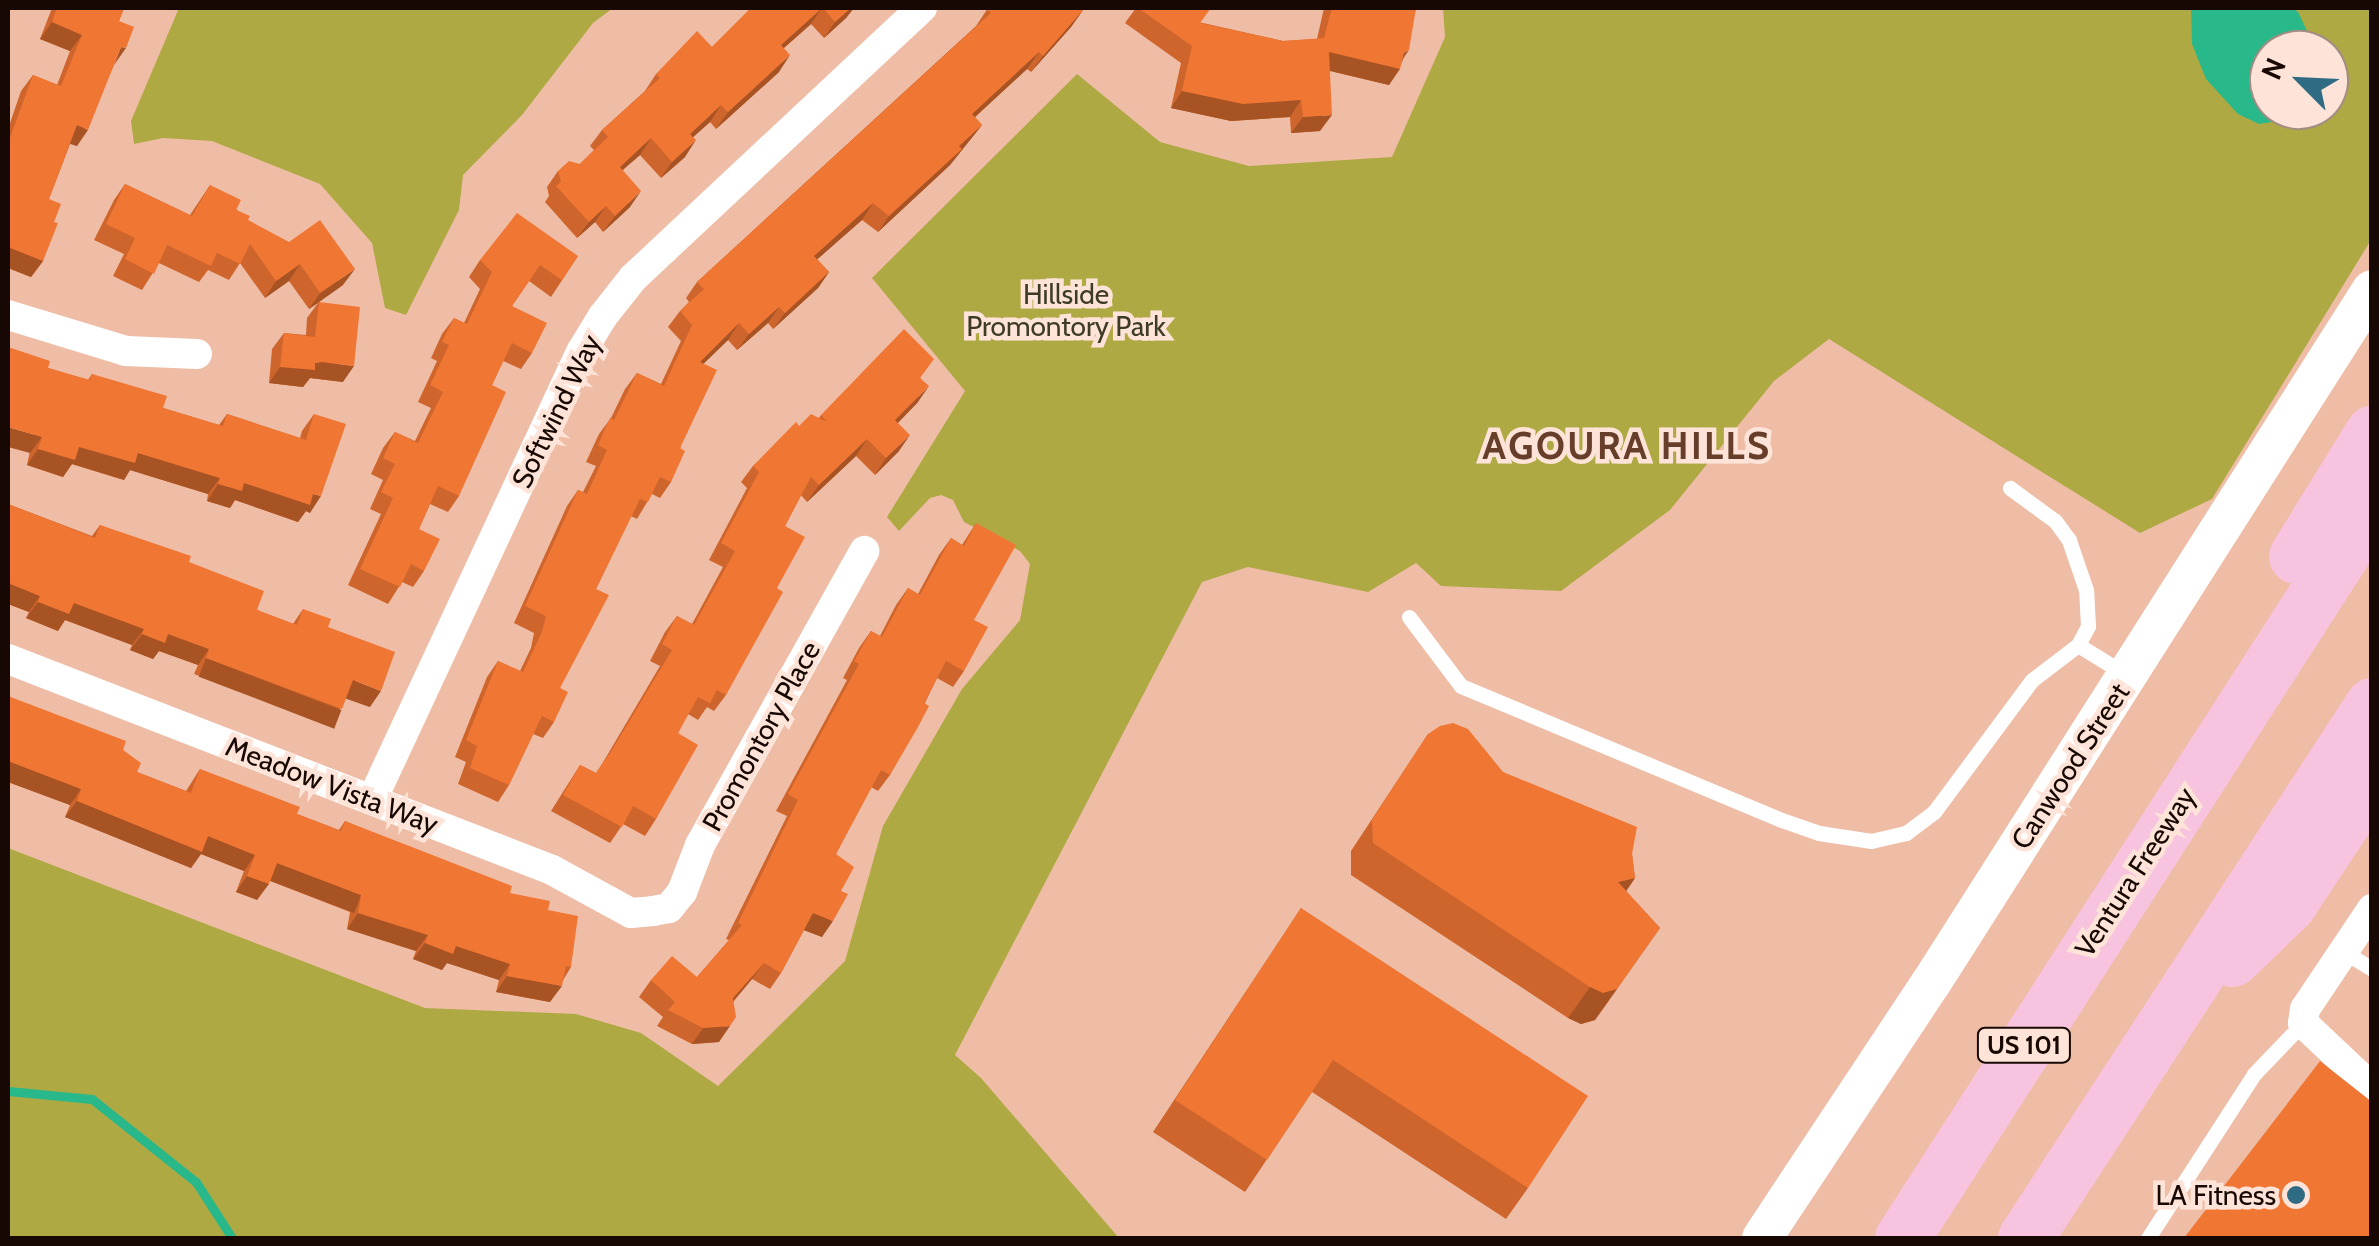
<!DOCTYPE html>
<style>
body{margin:0}
#map{position:relative;width:2379px;height:1246px;overflow:hidden;background:#efbda6;font-family:Cabin,sans-serif}
div>[style]{position:absolute}
.green>*{inset:0;background:#afa944}
.water>*{inset:0;background:#29b88a}
.stream>*{height:9px;margin:-4.5px;padding:0 4.5px;transform-origin:4.5px;border-radius:4.5px;background:#29b88a}
.service>*{height:15px;margin:-7.5px;padding:0 7.5px;transform-origin:7.5px;border-radius:7.5px;background:#fff}
.minor>*{height:30px;margin:-15px;padding:0 15px;transform-origin:15px;border-radius:15px;background:#fff}
.tertiary>*{height:40px;margin:-20px;padding:0 20px;transform-origin:20px;border-radius:20px;background:#fff}
.motorway>*{height:55px;margin:-27.5px;padding:0 27.5px;transform-origin:27.5px;border-radius:27.5px;background:#f8c3df}
.wall>*{inset:0;background:#ce652d}
.shaded-wall>*{inset:0;background:#a85324;transform-origin:0 0}
.building>*{inset:0;background:#f07634}
.dots>*{width:28px;height:28px;translate:-50% -50%;box-sizing:border-box;border:5px solid #fee4d8;border-radius:50%}
span{translate:-50% -50%;white-space:nowrap;text-align:center;line-height:1.15;-webkit-text-stroke:9px #fee4d8;paint-order:stroke}
.shield-label span{padding:2px 8px;background:#fee4d8;border:2px solid;border-radius:8px;-webkit-text-stroke-width:0}
.shield-label{font-size:25px;color:#180803;font-weight:700}
.park-label{font-size:28px;color:#3d3b23}
.street-label{font-size:28px;color:#180803}
.poi-label{font-size:28px;color:#180803}
.right{translate:-100% -50%;text-align:right}
.district-label{font-size:38px;color:#673e2a;font-weight:700;letter-spacing:2.5px}
.frame{position:absolute;inset:0;border:10px solid #180803;pointer-events:none}
.north{position:absolute;left:2249px;top:30px;width:100px;height:100px;box-sizing:border-box;background:#fee4d8;border:2px solid #a28c83;border-radius:50%;rotate:294deg;font-size:28px;font-weight:700;line-height:40px;text-align:center;color:#180803}
.north::after{content:'';display:block;margin:auto;width:35px;height:45px;background:#2f6c83;clip-path:polygon(50% 0,100% 100%,50% 72%,0 100%)}
</style>
<div id="map">
<div class="green">
<div style="clip-path:polygon(179px 8px,613px 8px,593px 23px,522px 115px,463px 175px,459px 210px,406px 315px,385px 308px,372px 243px,320px 184px,212px 141px,163px 138px,134px 144px,131px 121px)"></div>
<div style="clip-path:polygon(evenodd,1443px 8px,2371px 8px,2371px 240px,2212px 499px,2140px 533px,1829px 339px,1774px 381px,1670px 510px,1561px 591px,1441px 586px,1416px 563px,1368px 592px,1248px 567px,1202px 582px,955px 1055px,981px 1078px,1119px 1238px,8px 1238px,8px 848px,425px 1008px,576px 1014px,641px 1033px,718px 1086px,845px 961px,883px 826px,962px 689px,1020px 620px,1030px 564px,1020px 551px,964px 522px,953px 500px,941px 495px,930px 498px,899px 531px,887px 517px,965px 391px,872px 278px,1077px 74px,1160px 142px,1249px 166px,1392px 157px,1445px 37px,1443px 8px,2269px 50px,2329px 50px,2329px 110px,2269px 110px,2269px 50px)"></div>
</div>
<div class="water">
<div style="clip-path:polygon(2191px 8px,2292px 8px,2298px 12px,2316px 50px,2269px 50px,2269px 110px,2297px 110px,2284px 120px,2259px 124px,2238px 114px,2206px 79px,2192px 44px)"></div>
</div>
<div class="stream">
<div style="left:8px;top:1091px;width:84px;rotate:5.4deg"></div>
<div style="left:92px;top:1099px;width:133px;rotate:38.6deg"></div>
<div style="left:196px;top:1182px;width:67px;rotate:57.3deg"></div>
</div>
<div class="service">
<div style="left:1409px;top:617px;width:86px;rotate:53deg"></div>
<div style="left:1461px;top:686px;width:345px;rotate:22.7deg"></div>
<div style="left:1779px;top:819px;width:42px;rotate:19.3deg"></div>
<div style="left:1819px;top:833px;width:53px;rotate:8.7deg"></div>
<div style="left:1871px;top:841px;width:36px;rotate:-13deg"></div>
<div style="left:1906px;top:833px;width:35px;rotate:-37deg"></div>
<div style="left:1934px;top:812px;width:164px;rotate:-53.4deg"></div>
<div style="left:2032px;top:680px;width:58px;rotate:-37.3deg"></div>
<div style="left:2078px;top:645px;width:21px;rotate:-62deg"></div>
<div style="left:2088px;top:626px;width:36px;rotate:-93deg"></div>
<div style="left:2086px;top:590px;width:53px;rotate:-108.8deg"></div>
<div style="left:2069px;top:540px;width:24px;rotate:-126deg"></div>
<div style="left:2055px;top:521px;width:56px;rotate:-143.7deg"></div>
<div style="left:2078px;top:645px;width:55px;rotate:31.7deg"></div>
<div style="left:2344px;top:952px;width:33px;rotate:31deg"></div>
<div style="left:2148px;top:1238px;width:195px;rotate:-57.1deg"></div>
<div style="left:2254px;top:1074px;width:71px;rotate:-46.1deg"></div>
</div>
<div class="minor">
<div style="left:8px;top:315px;width:123px;rotate:17deg"></div>
<div style="left:126px;top:351px;width:71px;rotate:2.4deg"></div>
<div style="left:8px;top:659px;width:583px;rotate:21.2deg"></div>
<div style="left:552px;top:870px;width:90px;rotate:28.6deg"></div>
<div style="left:631px;top:913px;width:22px;rotate:-5deg"></div>
<div style="left:653px;top:911px;width:16px;rotate:-11deg"></div>
<div style="left:669px;top:908px;width:21px;rotate:-51deg"></div>
<div style="left:682px;top:892px;width:50px;rotate:-69deg"></div>
<div style="left:700px;top:845px;width:337px;rotate:-60.8deg"></div>
<div style="left:372px;top:800px;width:494px;rotate:-65deg"></div>
<div style="left:581px;top:352px;width:42px;rotate:-58.6deg"></div>
<div style="left:603px;top:316px;width:48px;rotate:-51.7deg"></div>
<div style="left:633px;top:278px;width:396px;rotate:-43.1deg"></div>
<div style="left:2372px;top:909px;width:120px;rotate:123.8deg"></div>
<div style="left:2305px;top:1009px;width:14px;rotate:98deg"></div>
<div style="left:2303px;top:1023px;width:95px;rotate:43.3deg"></div>
</div>
<div class="tertiary">
<div style="left:1762px;top:1238px;width:306px;rotate:-56.5deg"></div>
<div style="left:1931px;top:983px;width:821px;rotate:-57.53deg"></div>
</div>
<div class="motorway">
<div style="left:2296px;top:556px;width:145px;rotate:-58.3deg"></div>
<div style="left:2232px;top:959px;width:78px;rotate:-44deg"></div>
<div style="left:2288px;top:905px;width:152px;rotate:-56.5deg"></div>
<div style="left:1902px;top:1238px;width:869px;rotate:-57.26deg"></div>
<div style="left:2025px;top:1238px;width:636px;rotate:-56.93deg"></div>
</div>
<div class="wall">
<div style="clip-path:polygon(52px 8px,124px 8px,119px 21px,114px 65px,77px 146px,70px 144px,49px 199px,54px 222px,43px 261px,31px 277px,8px 268px,8px 129px,21px 91px,33px 75px,57px 85px,70px 51px,40px 39px)"></div>
<div style="clip-path:polygon(751px 8px,854px 8px,846px 18px,824px 38px,811px 24px,784px 48px,779px 72px,716px 129px,710px 122px,693px 137px,685px 157px,661px 178px,640px 155px,622px 170px,630px 207px,603px 232px,595px 222px,577px 238px,545px 202px,549px 196px,547px 187px,558px 171px,580px 164px,594px 150px,590px 146px,602px 130px,645px 91px,656px 74px,712px 47px)"></div>
<div style="clip-path:polygon(988px 8px,1083px 10px,1071px 27px,1031px 72px,1027px 69px,975px 117px,982px 125px,950px 165px,878px 232px,862px 220px,817px 259px,829px 272px,818px 288px,773px 329px,768px 323px,737px 350px,728px 340px,703px 364px,671px 482px,660px 498px,652px 494px,637px 519px,631px 516px,596px 589px,560px 688px,554px 722px,543px 738px,533px 734px,509px 785px,498px 802px,458px 784px,466px 762px,455px 757px,487px 677px,498px 661px,520px 671px,531px 648px,534px 633px,514px 623px,567px 506px,578px 490px,583px 492px,596px 466px,586px 462px,599px 434px,611px 418px,625px 389px,637px 373px,661px 384px,681px 341px,668px 327px,680px 311px,689px 302px,686px 298px,697px 282px,976px 26px)"></div>
<div style="clip-path:polygon(1136px 8px,1283px 41px,1317px 39px,1324px 8px,1416px 8px,1403px 60px,1389px 85px,1330px 71px,1320px 131px,1291px 133px,1290px 117px,1231px 121px,1171px 108px,1181px 63px,1125px 23px)"></div>
<div style="clip-path:polygon(125px 184px,190px 215px,210px 185px,248px 220px,343px 285px,319px 302px,343px 382px,310px 378px,303px 387px,269px 383px,272px 349px,284px 333px,306px 335px,307px 318px,318px 303px,309px 309px,289px 281px,265px 298px,240px 263px,229px 280px,208px 270px,199px 282px,159px 263px,142px 290px,113px 276px,124px 254px,94px 240px,114px 200px)"></div>
<div style="clip-path:polygon(578px 256px,551px 297px,529px 281px,512px 306px,532px 353px,521px 369px,503px 361px,492px 385px,459px 496px,448px 512px,430px 504px,419px 529px,424px 571px,413px 587px,402px 582px,388px 604px,348px 585px,381px 514px,370px 509px,383px 480px,371px 474px,383px 448px,395px 432px,415px 441px,431px 408px,418px 402px,437px 361px,431px 358px,442px 334px,454px 318px,464px 323px,480px 289px,469px 277px,480px 260px)"></div>
<div style="clip-path:polygon(48px 368px,88px 380px,92px 374px,163px 408px,219px 425px,227px 414px,300px 438px,302px 431px,314px 414px,310px 513px,306px 511px,298px 522px,235px 500px,230px 508px,207px 501px,208px 494px,130px 470px,124px 480px,72px 464px,63px 477px,27px 465px)"></div>
<div style="clip-path:polygon(921px 378px,918px 402px,898px 423px,899px 451px,875px 475px,856px 456px,807px 502px,801px 495px,785px 526px,777px 588px,726px 695px,714px 711px,707px 707px,698px 720px,688px 714px,678px 733px,656px 819px,645px 836px,623px 824px,610px 843px,551px 811px,580px 765px,596px 773px,602px 764px,660px 666px,650px 661px,665px 632px,677px 616px,692px 624px,723px 567px,709px 560px,747px 488px,741px 482px,753px 466px,799px 426px,819px 418px,821px 415px)"></div>
<div style="clip-path:polygon(8px 504px,92px 536px,100px 525px,189px 562px,257px 610px,293px 624px,303px 609px,328px 627px,370px 707px,346px 698px,331px 725px,194px 674px,198px 665px,159px 651px,153px 659px,130px 650px,132px 645px,65px 620px,58px 631px,26px 618px,29px 612px,8px 604px)"></div>
<div style="clip-path:polygon(976px 523px,974px 620px,964px 671px,953px 687px,937px 678px,890px 775px,878px 791px,871px 787px,836px 854px,841px 891px,822px 937px,804px 930px,781px 973px,770px 989px,752px 979px,734px 1001px,719px 1042px,692px 1044px,657px 1026px,663px 1017px,639px 997px,651px 980px,697px 977px,729px 940px,726px 939px,787px 816px,776px 811px,847px 680px,843px 678px,859px 648px,871px 631px,880px 636px,896px 605px,908px 588px,918px 594px,939px 555px,951px 538px,962px 545px)"></div>
<div style="clip-path:polygon(8px 696px,123px 750px,137px 772px,186px 791px,200px 769px,297px 814px,339px 830px,345px 821px,548px 910px,571px 967px,550px 1002px,496px 992px,499px 980px,447px 963px,442px 970px,413px 959px,416px 951px,347px 929px,350px 912px,270px 881px,257px 900px,236px 892px,244px 871px,201px 854px,191px 868px,65px 817px,70px 805px,8px 782px)"></div>
<div style="clip-path:polygon(1428px 734px,1503px 772px,1632px 854px,1635px 878px,1626px 891px,1660px 928px,1595px 1020px,1581px 1024px,1568px 1018px,1351px 875px,1351px 851px)"></div>
<div style="clip-path:polygon(1301px 908px,1528px 1188px,1506px 1219px,1312px 1092px,1245px 1192px,1153px 1132px)"></div>
</div>
<div class="shaded-wall">
<div style="clip-path:polygon(822px 8px,811px 24px,769px 61px,781px 45px)"></div>
<div style="clip-path:polygon(851px 8px,854px 8px,846px 18px,824px 38px,835px 22px)"></div>
<div style="clip-path:polygon(1083px 10px,1071px 27px,1031px 72px,1043px 56px)"></div>
<div style="clip-path:polygon(52px 22px,82px 35px,70px 51px,40px 39px)"></div>
<div style="clip-path:polygon(121px 47px,126px 48px,114px 65px)"></div>
<div style="clip-path:polygon(1409px 50px,1398px 66px,1400px 69px,1389px 85px,1318px 68px,1329px 52px,1404px 53px)"></div>
<div style="clip-path:polygon(1039px 52px,1027px 69px,961px 130px,972px 114px)"></div>
<div style="clip-path:polygon(790px 55px,779px 72px,716px 129px,728px 112px)"></div>
<div style="clip-path:polygon(1182px 91px,1301px 100px,1290px 117px,1231px 121px,1171px 108px)"></div>
<div style="clip-path:polygon(721px 105px,710px 122px,679px 150px,690px 134px)"></div>
<div style="clip-path:polygon(1332px 115px,1320px 131px,1291px 133px,1303px 117px)"></div>
<div style="clip-path:polygon(77px 125px,88px 130px,77px 146px,66px 142px)"></div>
<div style="clip-path:polygon(982px 125px,950px 165px,878px 232px,889px 216px,959px 146px)"></div>
<div style="clip-path:polygon(651px 138px,640px 155px,608px 183px,620px 167px)"></div>
<div style="clip-path:polygon(696px 140px,685px 157px,661px 178px,672px 162px)"></div>
<div style="clip-path:polygon(641px 191px,630px 207px,603px 232px,615px 216px)"></div>
<div style="clip-path:polygon(873px 203px,862px 220px,803px 272px,814px 256px)"></div>
<div style="clip-path:polygon(606px 206px,595px 222px,577px 238px,589px 222px)"></div>
<div style="clip-path:polygon(8px 247px,43px 261px,31px 277px,8px 268px)"></div>
<div style="clip-path:polygon(300px 264px,289px 281px,265px 298px,276px 281px)"></div>
<div style="clip-path:polygon(355px 269px,343px 285px,309px 309px,320px 293px)"></div>
<div style="clip-path:polygon(829px 272px,818px 288px,773px 329px,785px 313px)"></div>
<div style="clip-path:polygon(779px 307px,768px 323px,737px 350px,749px 334px)"></div>
<div style="clip-path:polygon(739px 323px,728px 340px,688px 379px,700px 362px)"></div>
<div style="clip-path:polygon(322px 362px,354px 366px,343px 382px,310px 378px,303px 387px,269px 383px,280px 367px)"></div>
<div style="clip-path:polygon(929px 386px,918px 402px,884px 437px,895px 420px)"></div>
<div style="clip-path:polygon(8px 427px,42px 437px,30px 453px,8px 447px)"></div>
<div style="clip-path:polygon(910px 435px,899px 451px,875px 475px,886px 458px)"></div>
<div style="clip-path:polygon(867px 439px,856px 456px,807px 502px,819px 485px)"></div>
<div style="clip-path:polygon(79px 447px,138px 453px,220px 478px,208px 494px,130px 470px,124px 480px,72px 464px,63px 477px,27px 465px,38px 449px)"></div>
<div style="clip-path:polygon(244px 483px,313px 494px,321px 496px,310px 513px,306px 511px,298px 522px,235px 500px,230px 508px,207px 501px,218px 484px)"></div>
<div style="clip-path:polygon(8px 583px,40px 596px,29px 612px,8px 604px)"></div>
<div style="clip-path:polygon(38px 602px,74px 603px,144px 629px,132px 645px,65px 620px,58px 631px,26px 618px)"></div>
<div style="clip-path:polygon(142px 634px,168px 634px,209px 649px,198px 665px,159px 651px,153px 659px,130px 650px)"></div>
<div style="left:206px;top:658px;width:145px;height:20px;rotate:21deg"></div>
<div style="clip-path:polygon(353px 680px,381px 691px,370px 707px,341px 697px)"></div>
<div style="clip-path:polygon(8px 761px,81px 789px,70px 805px,8px 782px)"></div>
<div style="clip-path:polygon(77px 801px,208px 836px,255px 855px,244px 871px,201px 854px,191px 868px,65px 817px)"></div>
<div style="left:277px;top:863px;width:90px;height:19px;rotate:21deg"></div>
<div style="clip-path:polygon(247px 876px,269px 884px,257px 900px,236px 892px)"></div>
<div style="clip-path:polygon(1635px 878px,1614px 909px,1618px 882px)"></div>
<div style="clip-path:polygon(358px 913px,428px 935px,416px 951px,347px 929px)"></div>
<div style="clip-path:polygon(813px 913px,833px 921px,822px 937px,801px 929px)"></div>
<div style="clip-path:polygon(425px 943px,456px 946px,510px 964px,499px 980px,447px 963px,442px 970px,413px 959px)"></div>
<div style="clip-path:polygon(764px 963px,752px 979px,722px 1014px,733px 998px)"></div>
<div style="clip-path:polygon(507px 976px,562px 986px,550px 1002px,496px 992px)"></div>
<div style="clip-path:polygon(1590px 987px,1617px 989px,1595px 1020px,1581px 1024px,1568px 1018px)"></div>
<div style="clip-path:polygon(730px 1026px,719px 1042px,692px 1044px,703px 1028px)"></div>
</div>
<div class="building">
<div style="clip-path:polygon(57px 8px,124px 8px,119px 21px,134px 27px,126px 48px,121px 47px,88px 130px,77px 125px,49px 199px,61px 204px,54px 222px,58px 223px,43px 261px,8px 247px,8px 143px,33px 75px,61px 86px,82px 35px,52px 22px)"></div>
<div style="clip-path:polygon(751px 8px,822px 8px,781px 45px,790px 55px,728px 112px,721px 105px,690px 134px,696px 140px,672px 162px,651px 138px,620px 167px,641px 191px,615px 216px,606px 206px,589px 222px,556px 186px,561px 182px,558px 171px,569px 161px,580px 164px,608px 137px,602px 130px,660px 78px,656px 74px,697px 31px,712px 47px)"></div>
<div style="clip-path:polygon(823px 8px,851px 8px,835px 22px)"></div>
<div style="clip-path:polygon(988px 8px,1079px 8px,1083px 10px,1043px 56px,1039px 52px,972px 114px,982px 125px,959px 146px,962px 149px,889px 216px,873px 203px,814px 256px,829px 272px,785px 313px,779px 307px,749px 334px,739px 323px,700px 362px,717px 370px,680px 448px,685px 451px,671px 482px,660px 477px,648px 502px,640px 499px,596px 589px,609px 595px,560px 688px,568px 692px,554px 722px,542px 716px,509px 785px,470px 768px,477px 746px,466px 740px,498px 661px,523px 672px,542px 632px,546px 616px,525px 606px,578px 490px,587px 494px,607px 450px,598px 445px,610px 418px,614px 420px,637px 373px,664px 386px,692px 325px,680px 311px,704px 289px,697px 282px,991px 13px,987px 9px)"></div>
<div style="clip-path:polygon(1138px 8px,1211px 8px,1200px 23px,1283px 41px,1324px 38px,1332px 8px,1416px 8px,1409px 50px,1404px 53px,1400px 69px,1329px 52px,1332px 115px,1303px 117px,1301px 100px,1243px 104px,1182px 91px,1192px 46px)"></div>
<div style="clip-path:polygon(125px 184px,192px 216px,210px 185px,241px 200px,236px 210px,250px 216px,248px 220px,289px 242px,320px 220px,355px 269px,320px 293px,300px 264px,276px 281px,250px 244px,240px 264px,217px 253px,211px 266px,167px 245px,154px 274px,125px 259px,135px 238px,106px 224px)"></div>
<div style="clip-path:polygon(517px 213px,578px 256px,562px 280px,540px 265px,512px 306px,547px 323px,532px 353px,512px 343px,492px 385px,506px 392px,459px 496px,438px 486px,419px 529px,440px 539px,424px 571px,411px 564px,400px 587px,360px 569px,393px 498px,381px 492px,395px 464px,383px 458px,395px 432px,418px 443px,443px 392px,430px 385px,449px 345px,442px 342px,454px 318px,467px 324px,492px 272px,480px 260px)"></div>
<div style="clip-path:polygon(319px 302px,360px 307px,354px 366px,322px 362px,315px 363px,315px 370px,280px 367px,284px 333px,315px 337px)"></div>
<div style="clip-path:polygon(904px 329px,934px 359px,920px 378px,929px 386px,895px 420px,910px 435px,886px 458px,867px 439px,819px 485px,811px 477px,785px 526px,805px 537px,777px 588px,783px 592px,726px 695px,717px 690px,710px 703px,698px 697px,678px 733px,698px 745px,656px 819px,633px 806px,622px 827px,563px 795px,580px 765px,596px 773px,612px 750px,672px 650px,662px 644px,677px 616px,694px 625px,735px 551px,721px 543px,759px 472px,753px 466px,796px 422px,799px 426px,811px 414px,827px 422px,821px 415px)"></div>
<div style="clip-path:polygon(8px 347px,50px 361px,48px 368px,90px 380px,92px 374px,167px 396px,163px 408px,223px 426px,227px 414px,306px 440px,314px 414px,346px 424px,321px 496px,313px 494px,310px 505px,244px 483px,242px 491px,218px 484px,220px 478px,138px 453px,135px 463px,79px 447px,75px 460px,38px 449px,42px 437px,8px 427px)"></div>
<div style="clip-path:polygon(8px 504px,95px 538px,100px 525px,191px 556px,189px 562px,264px 591px,257px 610px,297px 625px,303px 609px,331px 619px,328px 627px,395px 652px,381px 691px,353px 680px,342px 709px,206px 658px,209px 649px,168px 634px,165px 643px,142px 634px,144px 629px,74px 603px,69px 614px,38px 602px,40px 596px,8px 583px)"></div>
<div style="clip-path:polygon(976px 523px,1016px 545px,974px 620px,988px 627px,964px 671px,946px 661px,924px 703px,929px 706px,918px 727px,890px 775px,881px 770px,836px 854px,854px 867px,841px 891px,848px 894px,833px 921px,813px 913px,781px 973px,764px 963px,733px 998px,736px 1017px,730px 1026px,703px 1028px,668px 1010px,675px 1002px,651px 980px,672px 956px,697px 977px,742px 925px,738px 923px,798px 800px,788px 794px,859px 664px,854px 661px,871px 631px,882px 637px,908px 588px,920px 595px,951px 538px,964px 546px)"></div>
<div style="clip-path:polygon(8px 696px,126px 741px,123px 750px,141px 763px,137px 772px,191px 793px,200px 769px,300px 807px,297px 814px,341px 831px,345px 821px,512px 886px,510px 893px,550px 901px,548px 910px,578px 916px,571px 967px,566px 966px,562px 986px,507px 976px,510px 964px,456px 946px,453px 954px,425px 943px,428px 935px,358px 913px,361px 895px,277px 863px,269px 884px,247px 876px,255px 855px,208px 836px,202px 852px,77px 801px,81px 789px,8px 761px)"></div>
<div style="clip-path:polygon(1453px 723px,1468px 729px,1503px 772px,1637px 827px,1632px 854px,1635px 878px,1618px 882px,1660px 928px,1617px 989px,1603px 993px,1590px 987px,1373px 843px,1372px 820px,1428px 734px,1440px 726px)"></div>
<div style="clip-path:polygon(1301px 908px,1588px 1096px,1528px 1188px,1333px 1060px,1267px 1160px,1175px 1100px)"></div>
<div style="clip-path:polygon(2320px 1061px,2372px 1102px,2372px 1238px,2184px 1238px)"></div>
</div>
<div class="dots">
<div style="left:2296px;top:1195px;background:#2f6c83"></div>
</div>
<div class="shield-label">
<span style="left:2024px;top:1045px">US 101</span>
</div>
<div class="park-label">
<span style="left:1066px;top:310px">Hillside<br>Promontory Park</span>
</div>
<div class="street-label">
<span style="left:556px;top:411px;rotate:-64deg">Softwind Way</span>
<span style="left:761px;top:736px;rotate:-61deg">Promontory Place</span>
<span style="left:2070px;top:766px;rotate:-57deg">Canwood Street</span>
<span style="left:332px;top:785px;rotate:21deg">Meadow Vista Way</span>
<span style="left:2135px;top:872px;rotate:-57deg">Ventura Freeway</span>
</div>
<div class="poi-label">
<span class="right" style="left:2276px;top:1195px">LA Fitness</span>
</div>
<div class="district-label">
<span style="left:1627px;top:446px">AGOURA HILLS</span>
</div>
<div class="frame"></div>
<div class="north">N</div>
</div>
